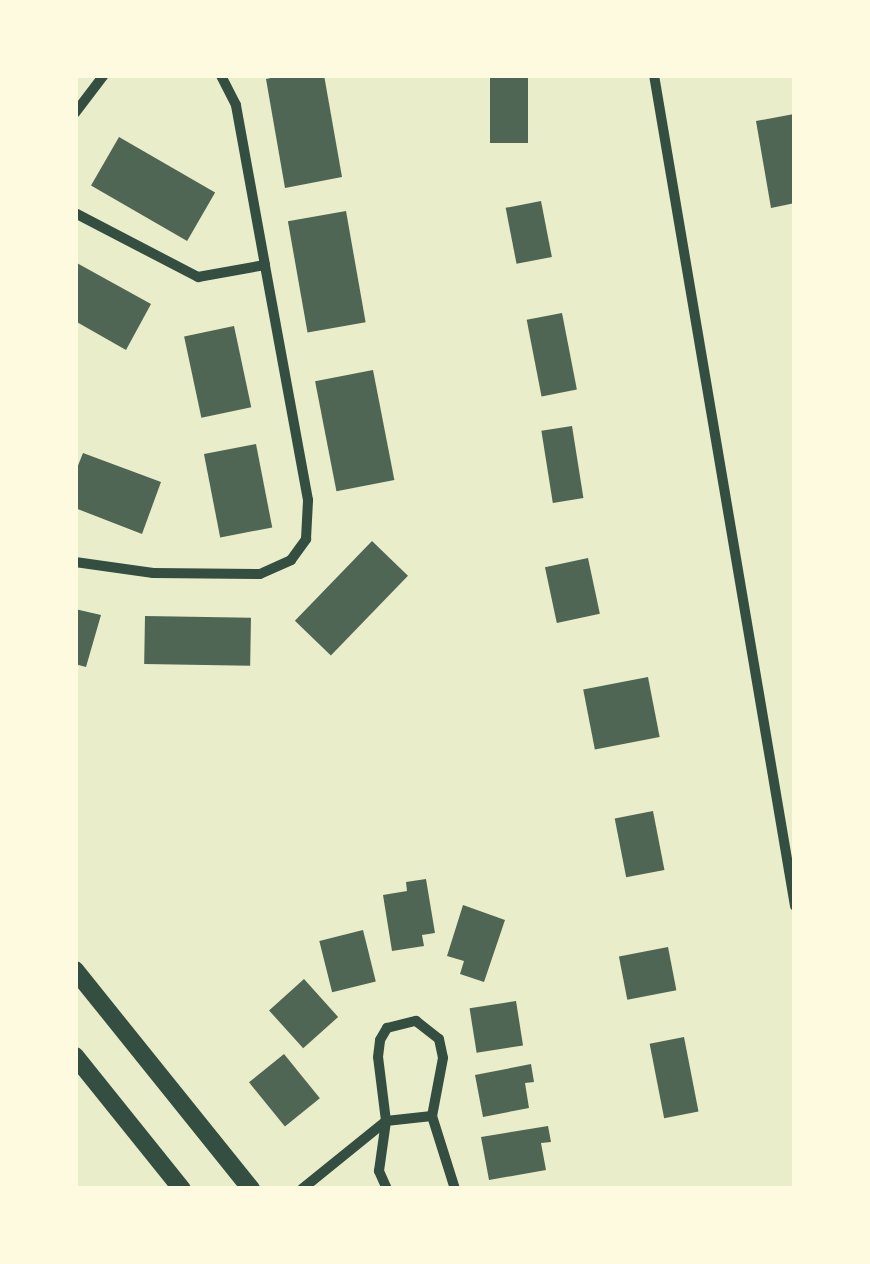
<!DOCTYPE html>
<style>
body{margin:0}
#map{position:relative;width:870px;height:1264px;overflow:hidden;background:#e9edc9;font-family:Quicksand,sans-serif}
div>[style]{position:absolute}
.building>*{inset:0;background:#4f6655;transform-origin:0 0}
.minor>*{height:10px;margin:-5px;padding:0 5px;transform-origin:5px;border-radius:5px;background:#344e41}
.primary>*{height:18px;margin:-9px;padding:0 9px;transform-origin:9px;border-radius:9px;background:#344e41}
span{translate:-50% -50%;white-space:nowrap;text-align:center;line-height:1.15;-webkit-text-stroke:8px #fefae0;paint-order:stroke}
.frame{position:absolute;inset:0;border:78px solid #fefae0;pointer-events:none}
</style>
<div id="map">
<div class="building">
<div style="clip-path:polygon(285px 75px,324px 75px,342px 177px,285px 188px,266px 79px)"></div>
<div style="left:490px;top:75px;width:38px;height:68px"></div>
<div style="clip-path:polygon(794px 114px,795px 203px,771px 208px,756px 121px)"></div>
<div style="left:119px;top:137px;width:111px;height:56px;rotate:30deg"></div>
<div style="left:541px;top:201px;width:57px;height:36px;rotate:79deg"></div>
<div style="left:346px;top:211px;width:113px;height:59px;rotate:80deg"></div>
<div style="clip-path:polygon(75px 262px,151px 304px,126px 350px,75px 321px)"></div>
<div style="left:562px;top:313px;width:78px;height:36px;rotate:79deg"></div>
<div style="left:234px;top:326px;width:83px;height:51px;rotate:78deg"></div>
<div style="left:373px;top:370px;width:112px;height:59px;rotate:79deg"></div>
<div style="left:572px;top:426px;width:73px;height:31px;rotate:81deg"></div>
<div style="left:256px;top:444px;width:85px;height:53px;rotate:79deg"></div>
<div style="clip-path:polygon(83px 453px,161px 482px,142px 534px,75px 508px,75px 473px)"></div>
<div style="left:372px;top:541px;width:50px;height:111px;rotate:44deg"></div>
<div style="left:588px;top:558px;width:57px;height:44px;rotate:78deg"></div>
<div style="clip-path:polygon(75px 609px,101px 615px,86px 667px,75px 664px)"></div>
<div style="left:145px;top:616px;width:106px;height:48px;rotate:1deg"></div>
<div style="left:648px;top:677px;width:61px;height:66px;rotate:79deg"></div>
<div style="left:653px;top:811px;width:60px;height:39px;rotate:79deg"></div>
<div style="clip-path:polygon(426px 879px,435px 933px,422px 935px,424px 946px,392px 951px,383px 895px,407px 891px,406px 882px)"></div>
<div style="clip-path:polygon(463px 905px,505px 920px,484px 982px,460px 974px,464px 961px,447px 956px)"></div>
<div style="left:363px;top:930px;width:53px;height:45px;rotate:76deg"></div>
<div style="left:668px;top:947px;width:44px;height:50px;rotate:79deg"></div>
<div style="left:304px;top:979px;width:51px;height:47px;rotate:48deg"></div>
<div style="left:516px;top:1001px;width:45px;height:47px;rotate:81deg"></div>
<div style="left:684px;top:1037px;width:76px;height:35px;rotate:79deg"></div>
<div style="left:284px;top:1054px;width:57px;height:45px;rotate:51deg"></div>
<div style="clip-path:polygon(531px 1064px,534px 1082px,525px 1083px,529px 1108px,483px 1117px,475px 1075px)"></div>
<div style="clip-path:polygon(548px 1126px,551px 1142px,541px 1143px,546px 1170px,489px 1180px,481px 1137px)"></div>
</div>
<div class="minor">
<div style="left:654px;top:75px;width:843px;rotate:80.37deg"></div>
<div style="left:75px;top:113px;width:48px;rotate:-52.7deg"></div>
<div style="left:75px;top:213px;width:139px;rotate:27.5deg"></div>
<div style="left:198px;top:277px;width:68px;rotate:-10.2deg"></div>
<div style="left:75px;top:562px;width:79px;rotate:8deg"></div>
<div style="left:153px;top:573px;width:107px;rotate:0.5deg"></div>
<div style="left:260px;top:574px;width:34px;rotate:-24deg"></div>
<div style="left:291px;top:560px;width:26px;rotate:-54deg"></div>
<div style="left:306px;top:539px;width:39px;rotate:-87deg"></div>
<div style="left:308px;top:500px;width:239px;rotate:-100.4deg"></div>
<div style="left:265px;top:265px;width:163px;rotate:-100.3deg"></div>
<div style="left:236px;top:105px;width:34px;rotate:-117deg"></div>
<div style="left:302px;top:1189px;width:108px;rotate:-39deg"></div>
<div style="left:386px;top:1121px;width:46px;rotate:-6.2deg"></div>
<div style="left:387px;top:1189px;width:20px;rotate:-114deg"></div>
<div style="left:379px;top:1171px;width:50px;rotate:-82deg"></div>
<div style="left:386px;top:1121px;width:64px;rotate:-97.1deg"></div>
<div style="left:378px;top:1057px;width:17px;rotate:-83deg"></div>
<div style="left:380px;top:1040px;width:14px;rotate:-60deg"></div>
<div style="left:387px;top:1028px;width:30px;rotate:-14deg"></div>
<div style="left:416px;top:1021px;width:29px;rotate:38deg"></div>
<div style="left:439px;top:1039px;width:19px;rotate:78deg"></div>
<div style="left:443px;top:1058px;width:59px;rotate:100.7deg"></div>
<div style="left:432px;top:1116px;width:77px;rotate:72.5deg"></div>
</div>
<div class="primary">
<div style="left:75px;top:970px;width:281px;rotate:51.2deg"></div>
<div style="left:75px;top:1056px;width:171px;rotate:51.2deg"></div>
</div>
<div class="frame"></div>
</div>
